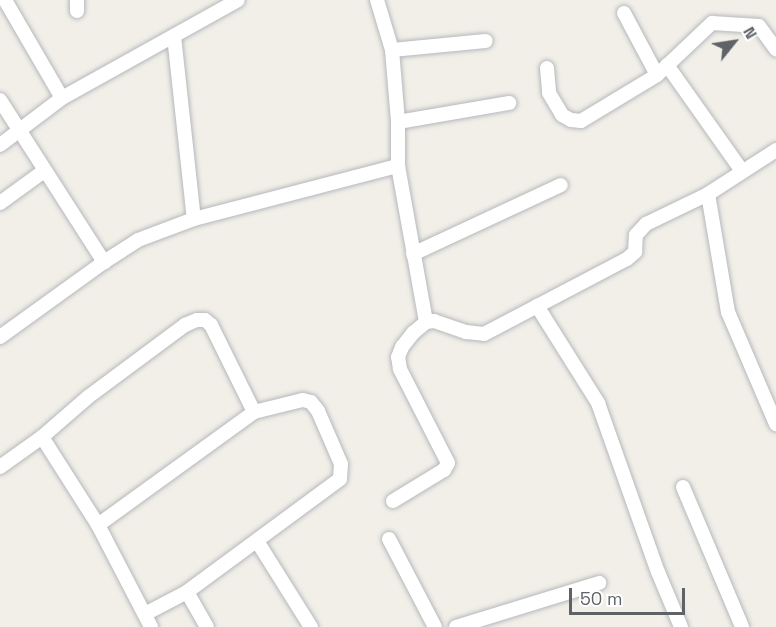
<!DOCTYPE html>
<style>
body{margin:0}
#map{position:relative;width:776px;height:627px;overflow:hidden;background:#f1efe8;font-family:"Space Grotesk",sans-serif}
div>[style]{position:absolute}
.roads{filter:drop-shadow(0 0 2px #b5b8bc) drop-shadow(0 0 2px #b5b8bc)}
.minor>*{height:14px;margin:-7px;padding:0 7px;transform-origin:7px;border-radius:7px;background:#fff}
span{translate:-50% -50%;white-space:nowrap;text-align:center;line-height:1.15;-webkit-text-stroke:6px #fff;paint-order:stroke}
.north{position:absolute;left:704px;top:12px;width:60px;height:60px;-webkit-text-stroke:4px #fff;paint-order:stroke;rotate:60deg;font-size:16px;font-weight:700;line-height:24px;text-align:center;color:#5f6368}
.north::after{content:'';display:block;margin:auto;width:21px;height:27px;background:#5f6368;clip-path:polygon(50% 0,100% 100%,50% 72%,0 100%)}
.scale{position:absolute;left:569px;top:588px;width:116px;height:27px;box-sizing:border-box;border:3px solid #5f6368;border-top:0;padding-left:8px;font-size:18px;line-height:21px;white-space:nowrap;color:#5f6368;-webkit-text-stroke:4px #fff;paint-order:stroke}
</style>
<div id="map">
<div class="roads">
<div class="minor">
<div style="left:5px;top:0;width:113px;rotate:59.8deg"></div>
<div style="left:377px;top:0;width:52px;rotate:73.3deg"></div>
<div style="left:392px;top:50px;width:72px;rotate:85.2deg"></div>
<div style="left:398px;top:122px;width:44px;rotate:90deg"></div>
<div style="left:398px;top:166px;width:158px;rotate:79.8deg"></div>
<div style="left:77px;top:11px;width:11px;rotate:-90deg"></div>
<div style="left:624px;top:13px;width:70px;rotate:62deg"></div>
<div style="left:174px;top:36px;width:184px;rotate:83.8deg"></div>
<div style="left:392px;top:50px;width:94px;rotate:-5.5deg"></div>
<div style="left:667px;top:65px;width:130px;rotate:54.7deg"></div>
<div style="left:547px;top:68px;width:25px;rotate:85deg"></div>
<div style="left:549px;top:93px;width:26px;rotate:59deg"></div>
<div style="left:562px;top:115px;width:10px;rotate:29deg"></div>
<div style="left:571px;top:120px;width:10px;rotate:6deg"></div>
<div style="left:581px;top:121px;width:89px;rotate:-31.2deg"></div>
<div style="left:657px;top:75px;width:76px;rotate:-43.4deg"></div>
<div style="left:712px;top:23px;width:47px;rotate:3.7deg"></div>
<div style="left:759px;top:26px;width:29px;rotate:54deg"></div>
<div style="left:0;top:100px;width:193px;rotate:57.3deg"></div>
<div style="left:398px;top:122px;width:113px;rotate:-9.7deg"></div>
<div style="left:0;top:145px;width:78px;rotate:-37.2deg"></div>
<div style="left:62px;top:98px;width:201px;rotate:-29.1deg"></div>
<div style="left:708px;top:194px;width:120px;rotate:80.4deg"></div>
<div style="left:728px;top:312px;width:122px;rotate:66.8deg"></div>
<div style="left:0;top:203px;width:54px;rotate:-36deg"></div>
<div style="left:413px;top:254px;width:163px;rotate:-25deg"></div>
<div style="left:537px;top:306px;width:115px;rotate:57.8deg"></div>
<div style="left:598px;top:403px;width:179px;rotate:70.5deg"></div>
<div style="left:658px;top:572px;width:60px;rotate:67.3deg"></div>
<div style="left:0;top:337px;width:128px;rotate:-35.8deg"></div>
<div style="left:104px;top:262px;width:40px;rotate:-32.9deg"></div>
<div style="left:138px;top:240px;width:60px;rotate:-20.6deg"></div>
<div style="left:194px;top:219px;width:211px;rotate:-14.6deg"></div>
<div style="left:42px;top:437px;width:104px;rotate:57.5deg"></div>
<div style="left:98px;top:525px;width:115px;rotate:62.5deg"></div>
<div style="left:0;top:467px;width:52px;rotate:-35.5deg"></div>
<div style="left:42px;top:437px;width:61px;rotate:-41deg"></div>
<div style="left:88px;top:397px;width:121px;rotate:-36.6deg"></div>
<div style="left:185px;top:325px;width:13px;rotate:-23deg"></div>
<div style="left:197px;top:320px;width:8px"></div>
<div style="left:205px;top:320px;width:8px;rotate:40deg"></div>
<div style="left:211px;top:325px;width:97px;rotate:63.7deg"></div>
<div style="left:683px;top:487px;width:152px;rotate:67.1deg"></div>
<div style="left:393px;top:501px;width:60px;rotate:-31.3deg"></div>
<div style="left:444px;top:470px;width:8px;rotate:-60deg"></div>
<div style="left:448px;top:463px;width:106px;rotate:-117.1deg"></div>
<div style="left:400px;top:369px;width:12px;rotate:-99deg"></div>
<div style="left:398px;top:357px;width:11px;rotate:-68deg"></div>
<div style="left:402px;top:347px;width:18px;rotate:-52deg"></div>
<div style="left:413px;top:333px;width:17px;rotate:-40deg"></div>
<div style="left:426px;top:322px;width:8px;rotate:-7deg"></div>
<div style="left:434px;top:321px;width:34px;rotate:19deg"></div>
<div style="left:466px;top:332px;width:18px;rotate:6deg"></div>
<div style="left:484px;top:334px;width:161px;rotate:-27.7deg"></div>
<div style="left:627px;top:259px;width:11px;rotate:-41deg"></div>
<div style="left:635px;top:252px;width:17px;rotate:-87deg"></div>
<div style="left:636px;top:235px;width:15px;rotate:-48deg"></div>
<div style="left:646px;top:224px;width:69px;rotate:-25.8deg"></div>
<div style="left:708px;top:194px;width:81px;rotate:-32.9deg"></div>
<div style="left:98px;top:525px;width:193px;rotate:-35.9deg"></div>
<div style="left:254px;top:412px;width:50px;rotate:-13.8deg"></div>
<div style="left:303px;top:400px;width:8px;rotate:14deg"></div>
<div style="left:311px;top:402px;width:11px;rotate:52deg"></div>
<div style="left:318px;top:411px;width:58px;rotate:66.5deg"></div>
<div style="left:341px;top:464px;width:15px;rotate:94deg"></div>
<div style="left:340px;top:479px;width:190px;rotate:143.6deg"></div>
<div style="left:187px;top:592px;width:47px;rotate:152.4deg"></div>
<div style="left:389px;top:539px;width:99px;rotate:62.4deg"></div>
<div style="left:257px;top:541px;width:102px;rotate:57.9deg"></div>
<div style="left:187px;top:592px;width:40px;rotate:60.3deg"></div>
<div style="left:456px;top:627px;width:150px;rotate:-17.1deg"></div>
</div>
</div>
<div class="north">N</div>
<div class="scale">50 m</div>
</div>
